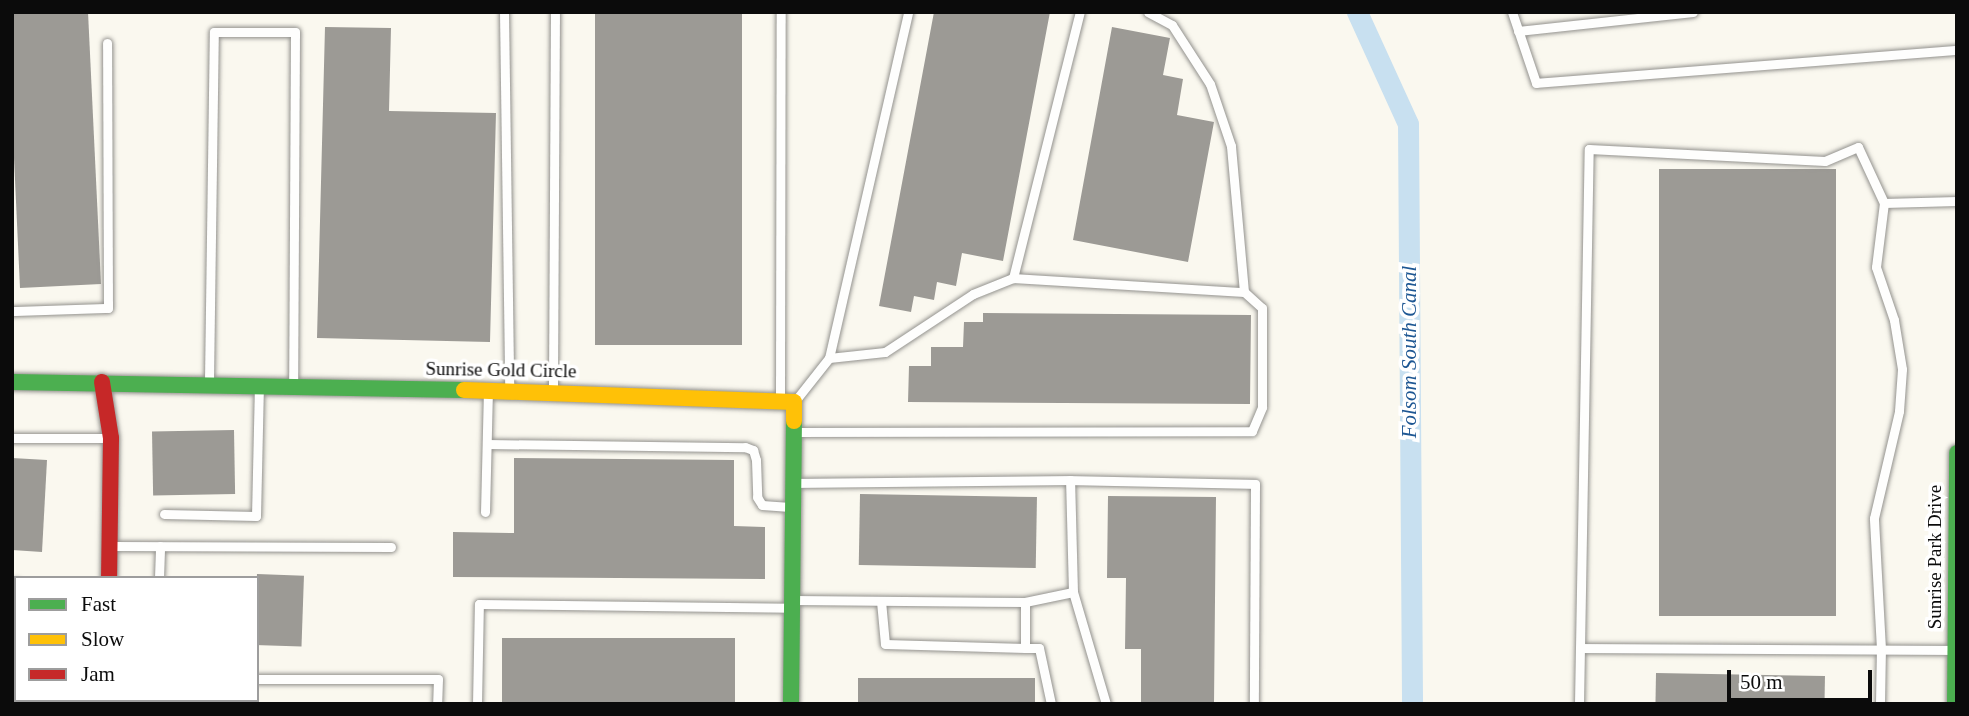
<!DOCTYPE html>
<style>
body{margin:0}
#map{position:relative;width:1969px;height:716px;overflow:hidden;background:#faf8ef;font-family:Georgia,serif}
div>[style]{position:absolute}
.canal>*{height:21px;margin:-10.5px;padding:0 10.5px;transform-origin:10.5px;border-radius:10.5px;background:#c8e0f0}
.building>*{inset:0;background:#9c9a95;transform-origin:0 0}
.roads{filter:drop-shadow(0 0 2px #93928e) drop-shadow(0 0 2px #93928e)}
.lane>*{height:9px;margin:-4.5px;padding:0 4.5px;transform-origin:4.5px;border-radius:4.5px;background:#fefefd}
.street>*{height:18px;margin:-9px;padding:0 9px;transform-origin:9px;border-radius:9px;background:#fefefd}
.fast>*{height:16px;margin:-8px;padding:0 8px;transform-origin:8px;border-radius:8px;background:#4caf50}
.slow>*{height:16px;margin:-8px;padding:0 8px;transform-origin:8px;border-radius:8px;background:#ffc107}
.jam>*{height:16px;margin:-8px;padding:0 8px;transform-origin:8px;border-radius:8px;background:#c62828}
span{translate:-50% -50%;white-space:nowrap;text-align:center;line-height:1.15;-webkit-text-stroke:7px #fff;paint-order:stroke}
.street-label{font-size:19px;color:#0b0b0b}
.water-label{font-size:21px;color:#1e5793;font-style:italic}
.frame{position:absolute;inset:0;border:14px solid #0b0b0b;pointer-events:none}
.legend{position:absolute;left:14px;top:576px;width:245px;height:126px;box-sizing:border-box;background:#fff;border:2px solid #9d9d9d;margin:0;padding:9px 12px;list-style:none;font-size:21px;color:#0b0b0b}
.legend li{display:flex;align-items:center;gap:14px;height:35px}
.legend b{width:35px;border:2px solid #9d9d9d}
.scale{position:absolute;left:1727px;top:670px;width:145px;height:32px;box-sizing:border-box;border:4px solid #0b0b0b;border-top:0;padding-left:9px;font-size:21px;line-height:24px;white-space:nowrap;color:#0b0b0b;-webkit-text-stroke:5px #fff;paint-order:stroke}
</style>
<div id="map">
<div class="canal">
<div style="left:1357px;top:12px;width:123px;rotate:65.5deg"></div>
<div style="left:1408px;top:124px;width:580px;rotate:89.6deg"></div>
</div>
<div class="building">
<div style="clip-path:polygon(12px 12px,88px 12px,101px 284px,20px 288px,12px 115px)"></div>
<div style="left:595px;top:12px;width:147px;height:333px"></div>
<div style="clip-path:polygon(934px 12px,1050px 12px,1003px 261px,962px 253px,956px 286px,937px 282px,934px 300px,914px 296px,911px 312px,879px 306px)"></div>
<div style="clip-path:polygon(325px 27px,391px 28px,389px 111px,496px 113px,490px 342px,317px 338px)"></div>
<div style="clip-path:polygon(1112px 27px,1170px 38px,1163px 75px,1183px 79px,1177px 115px,1214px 122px,1188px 262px,1073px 240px)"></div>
<div style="left:1659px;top:169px;width:177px;height:447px"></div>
<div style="clip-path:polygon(983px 313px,1251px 315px,1250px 404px,908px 402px,909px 366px,931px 366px,931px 347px,963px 347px,964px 322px,983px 322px)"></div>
<div style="left:234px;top:430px;width:64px;height:82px;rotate:89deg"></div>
<div style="clip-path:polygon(12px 458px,47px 460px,42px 552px,12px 550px)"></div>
<div style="clip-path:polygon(514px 458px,734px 460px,734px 526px,765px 527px,765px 579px,453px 577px,453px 532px,514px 533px)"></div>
<div style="left:860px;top:494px;width:177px;height:71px;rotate:1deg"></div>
<div style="clip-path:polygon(1108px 496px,1216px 497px,1214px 704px,1141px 704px,1141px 649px,1125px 649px,1126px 578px,1107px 578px)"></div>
<div style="left:257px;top:574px;width:47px;height:71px;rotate:2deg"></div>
<div style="left:502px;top:638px;width:233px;height:66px"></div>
<div style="left:1656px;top:673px;width:169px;height:31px;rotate:1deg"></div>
<div style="left:858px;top:678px;width:177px;height:26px"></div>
</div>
<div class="roads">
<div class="lane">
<div style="left:504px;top:12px;width:375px;rotate:89.2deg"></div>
<div style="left:1512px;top:12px;width:75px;rotate:71.3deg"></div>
<div style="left:1536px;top:83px;width:422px;rotate:-4.5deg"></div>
<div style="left:1518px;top:31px;width:176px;rotate:-6.2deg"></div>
<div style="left:1013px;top:278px;width:274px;rotate:-75.9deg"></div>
<div style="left:12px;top:311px;width:96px;rotate:-1.8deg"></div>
<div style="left:108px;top:308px;width:265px;rotate:-90.2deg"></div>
<div style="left:829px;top:358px;width:355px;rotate:-77.1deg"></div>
<div style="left:209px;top:380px;width:348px;rotate:-89.2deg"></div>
<div style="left:214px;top:32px;width:81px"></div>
<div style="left:295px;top:32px;width:352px;rotate:90.3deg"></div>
<div style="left:553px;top:388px;width:376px;rotate:-89.7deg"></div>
<div style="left:780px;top:400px;width:388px;rotate:-89.9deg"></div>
<div style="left:795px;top:401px;width:55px;rotate:-51.7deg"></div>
<div style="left:829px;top:358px;width:56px;rotate:-6.1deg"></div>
<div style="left:885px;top:352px;width:105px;rotate:-33.4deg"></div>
<div style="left:973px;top:294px;width:43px;rotate:-21.8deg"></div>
<div style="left:1013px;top:278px;width:231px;rotate:3.5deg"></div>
<div style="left:1244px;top:292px;width:147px;rotate:-95.1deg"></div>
<div style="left:1231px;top:146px;width:65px;rotate:-108.7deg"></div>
<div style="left:1210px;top:84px;width:70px;rotate:-122.8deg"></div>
<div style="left:1172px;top:25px;width:27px;rotate:-152deg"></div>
<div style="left:795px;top:432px;width:457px;rotate:-0.1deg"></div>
<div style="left:1252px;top:431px;width:26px;rotate:-67deg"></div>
<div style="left:1262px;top:407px;width:99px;rotate:-90deg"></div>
<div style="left:1262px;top:308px;width:24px;rotate:-138deg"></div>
<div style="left:12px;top:438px;width:96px"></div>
<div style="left:487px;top:444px;width:258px;rotate:0.7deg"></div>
<div style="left:745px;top:447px;width:9px;rotate:21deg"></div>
<div style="left:753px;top:450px;width:10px;rotate:73deg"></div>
<div style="left:756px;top:460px;width:37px;rotate:88deg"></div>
<div style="left:757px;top:497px;width:9px;rotate:58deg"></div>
<div style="left:762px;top:505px;width:28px;rotate:4deg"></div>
<div style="left:796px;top:483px;width:274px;rotate:-0.6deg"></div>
<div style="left:485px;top:512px;width:119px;rotate:-88.6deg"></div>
<div style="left:164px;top:514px;width:92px;rotate:1.2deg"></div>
<div style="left:256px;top:516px;width:128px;rotate:-88.7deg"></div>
<div style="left:111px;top:546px;width:280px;rotate:0.2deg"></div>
<div style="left:159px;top:578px;width:32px;rotate:-88deg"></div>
<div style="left:12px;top:583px;width:4px"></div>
<div style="left:794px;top:600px;width:231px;rotate:0.5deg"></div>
<div style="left:1025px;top:602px;width:49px;rotate:-11.8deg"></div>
<div style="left:881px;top:601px;width:43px;rotate:84.7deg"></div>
<div style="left:885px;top:644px;width:140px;rotate:1.6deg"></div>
<div style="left:1025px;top:648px;width:46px;rotate:-90deg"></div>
<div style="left:1025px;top:648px;width:14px"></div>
<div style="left:1039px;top:648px;width:57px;rotate:77.9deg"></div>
<div style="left:1580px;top:648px;width:499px;rotate:-89deg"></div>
<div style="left:1589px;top:149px;width:236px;rotate:2.9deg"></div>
<div style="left:1825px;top:161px;width:36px;rotate:-23deg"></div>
<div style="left:1858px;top:147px;width:62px;rotate:65.1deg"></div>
<div style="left:1884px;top:203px;width:73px;rotate:-1.6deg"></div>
<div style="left:257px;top:679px;width:181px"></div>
<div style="left:438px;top:679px;width:25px;rotate:92deg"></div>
<div style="left:477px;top:704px;width:100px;rotate:-88.9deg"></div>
<div style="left:479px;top:604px;width:311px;rotate:0.7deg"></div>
<div style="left:1106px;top:704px;width:117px;rotate:-106.4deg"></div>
<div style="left:1073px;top:592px;width:112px;rotate:-91.5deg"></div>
<div style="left:1070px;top:480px;width:185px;rotate:1.2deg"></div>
<div style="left:1255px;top:484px;width:220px;rotate:90.3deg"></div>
<div style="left:1579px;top:704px;width:56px;rotate:-89deg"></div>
<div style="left:1580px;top:648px;width:374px;rotate:0.3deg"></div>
<div style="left:1880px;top:704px;width:55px;rotate:-89deg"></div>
<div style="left:1881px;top:649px;width:131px;rotate:-93.1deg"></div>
<div style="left:1874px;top:518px;width:110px;rotate:-76.8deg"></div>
<div style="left:1899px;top:411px;width:42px;rotate:-85.9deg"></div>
<div style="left:1902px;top:369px;width:50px;rotate:-99.3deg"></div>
<div style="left:1894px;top:320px;width:56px;rotate:-108.8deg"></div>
<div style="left:1876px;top:267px;width:64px;rotate:-82.9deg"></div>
</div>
<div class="street">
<div style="left:106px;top:704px;width:4px;rotate:-90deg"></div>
</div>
<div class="fast">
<div style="left:12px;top:382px;width:452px;rotate:1deg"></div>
<div style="left:791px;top:704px;width:283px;rotate:-89.4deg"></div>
<div style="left:1955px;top:704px;width:251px;rotate:-89.5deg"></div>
</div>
<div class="slow">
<div style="left:464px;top:390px;width:330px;rotate:2.1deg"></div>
<div style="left:794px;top:402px;width:19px;rotate:90deg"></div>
</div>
<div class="jam">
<div style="left:102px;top:382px;width:57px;rotate:80.9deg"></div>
<div style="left:111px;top:438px;width:140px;rotate:90.8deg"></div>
</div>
</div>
<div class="street-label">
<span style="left:501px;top:370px;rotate:1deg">Sunrise Gold Circle</span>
<span style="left:1935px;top:557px;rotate:-90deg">Sunrise Park Drive</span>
</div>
<div class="water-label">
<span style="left:1409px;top:352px;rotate:-90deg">Folsom South Canal</span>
</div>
<div class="frame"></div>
<ul class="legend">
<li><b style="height:9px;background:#4caf50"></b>Fast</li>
<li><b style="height:9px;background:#ffc107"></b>Slow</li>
<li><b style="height:9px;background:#c62828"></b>Jam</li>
</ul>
<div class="scale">50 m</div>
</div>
